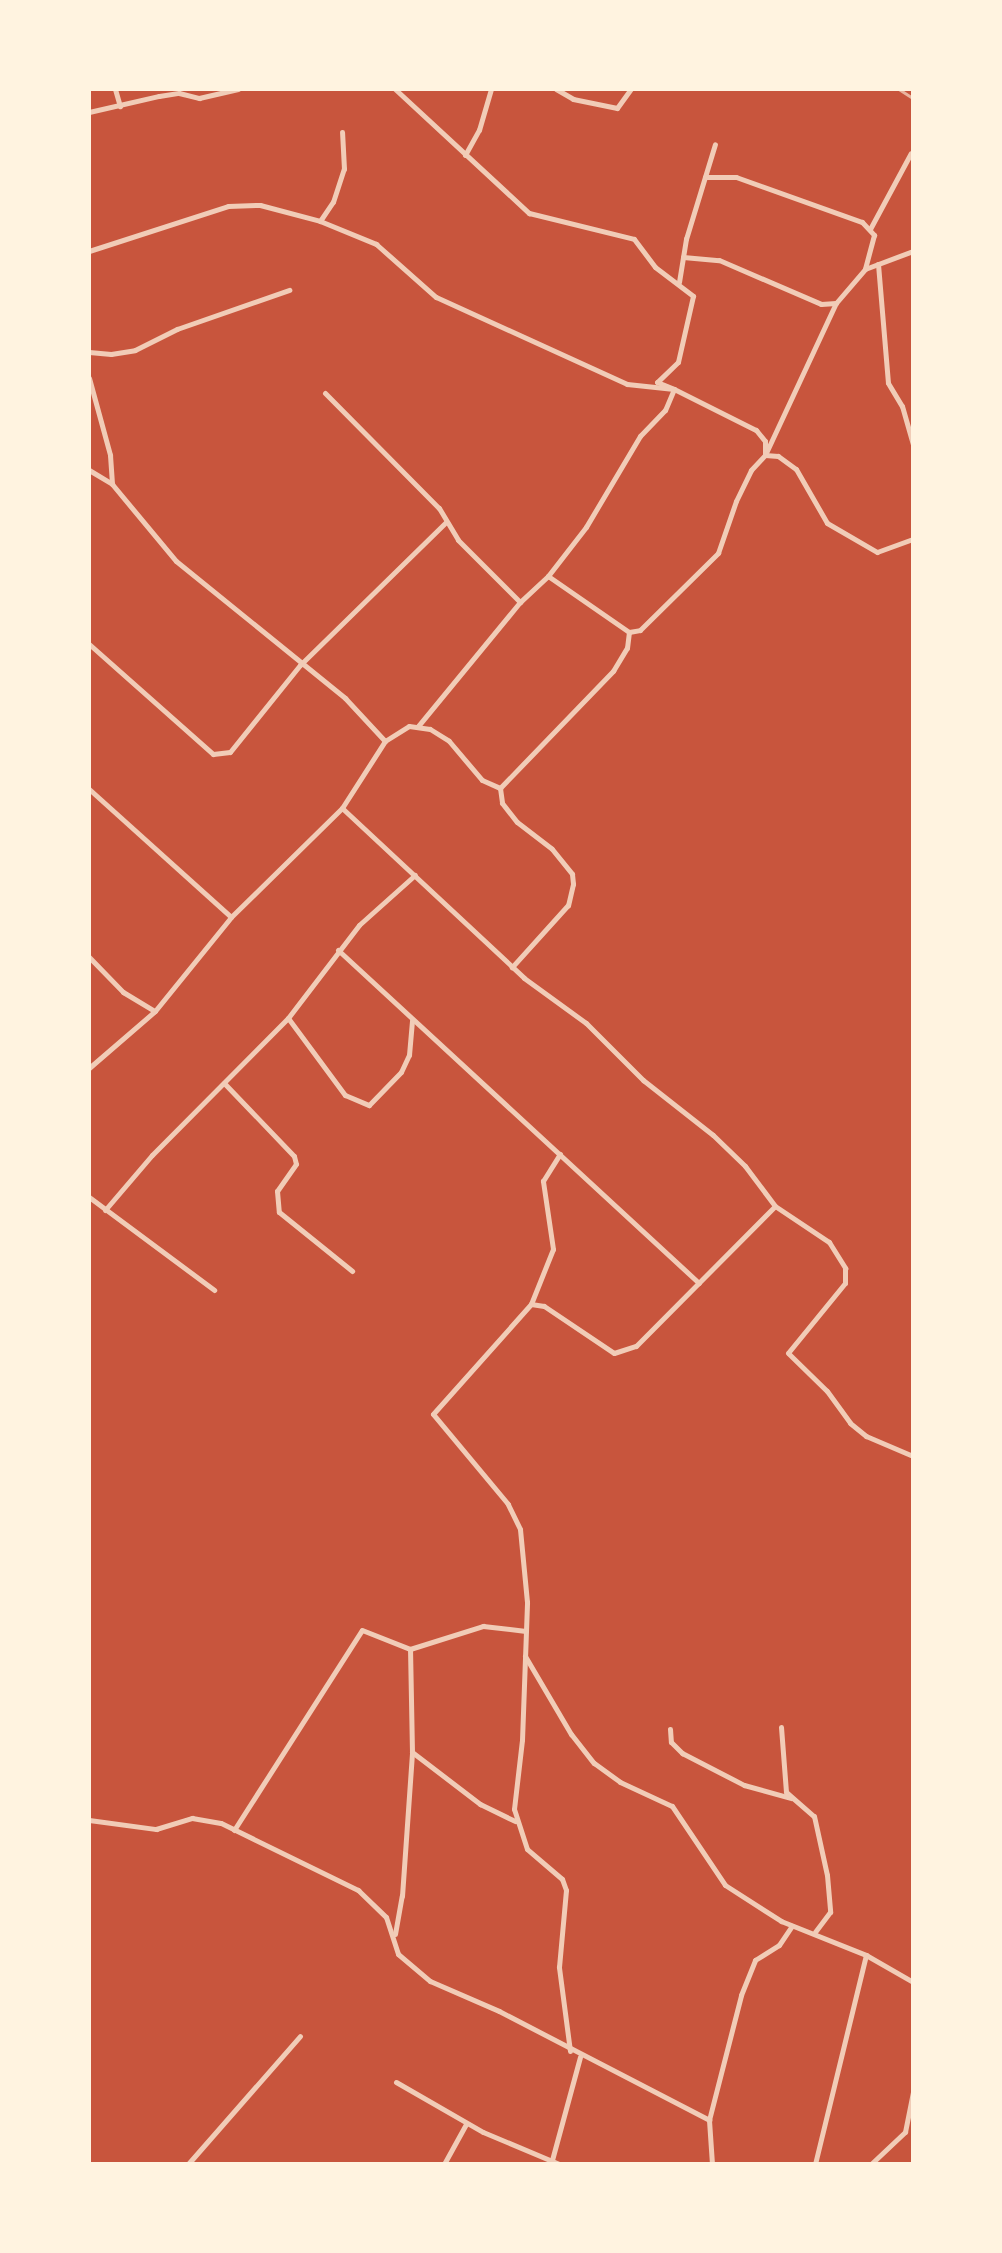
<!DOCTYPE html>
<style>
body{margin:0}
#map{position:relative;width:1002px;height:2253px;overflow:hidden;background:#c8553d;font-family:Overpass,sans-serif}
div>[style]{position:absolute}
.minor>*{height:5px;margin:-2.5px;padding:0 2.5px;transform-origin:2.5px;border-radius:2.5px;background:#f1ccb7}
.rail>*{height:2.5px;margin:-1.25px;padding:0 1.25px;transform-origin:1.25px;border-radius:1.25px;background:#e9b49f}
span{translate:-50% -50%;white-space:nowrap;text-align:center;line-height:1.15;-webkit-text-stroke:7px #fff3e0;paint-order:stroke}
.frame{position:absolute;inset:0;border:91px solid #fff3e0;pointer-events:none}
</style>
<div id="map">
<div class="minor">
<div style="left:115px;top:89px;width:18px;rotate:74deg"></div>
<div style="left:395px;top:89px;width:183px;rotate:42.8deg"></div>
<div style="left:529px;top:213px;width:108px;rotate:13.9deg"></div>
<div style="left:634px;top:239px;width:35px;rotate:53deg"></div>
<div style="left:655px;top:267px;width:48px;rotate:37.3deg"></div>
<div style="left:693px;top:296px;width:68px;rotate:102.8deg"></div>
<div style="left:678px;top:362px;width:29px;rotate:136deg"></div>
<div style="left:657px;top:382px;width:18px;rotate:22deg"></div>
<div style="left:674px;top:389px;width:23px;rotate:113deg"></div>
<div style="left:665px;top:410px;width:36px;rotate:134deg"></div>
<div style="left:640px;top:436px;width:106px;rotate:120.7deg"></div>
<div style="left:586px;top:527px;width:62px;rotate:127.8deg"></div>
<div style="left:548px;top:576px;width:38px;rotate:137deg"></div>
<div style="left:520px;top:602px;width:161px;rotate:129.4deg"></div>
<div style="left:556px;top:89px;width:20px;rotate:30deg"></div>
<div style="left:573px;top:99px;width:45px;rotate:11.6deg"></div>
<div style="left:617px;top:108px;width:24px;rotate:-54deg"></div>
<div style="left:89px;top:112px;width:72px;rotate:-12.9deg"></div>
<div style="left:159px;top:96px;width:20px;rotate:-9deg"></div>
<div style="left:179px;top:93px;width:21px;rotate:14deg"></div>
<div style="left:199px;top:98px;width:40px;rotate:-13deg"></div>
<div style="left:465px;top:155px;width:29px;rotate:-61deg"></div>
<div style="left:479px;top:130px;width:43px;rotate:-73.7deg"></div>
<div style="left:705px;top:177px;width:31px"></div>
<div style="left:736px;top:177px;width:134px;rotate:19.7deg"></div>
<div style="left:862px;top:222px;width:18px;rotate:47deg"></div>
<div style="left:874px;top:235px;width:35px;rotate:105deg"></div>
<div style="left:320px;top:221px;width:23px;rotate:-56deg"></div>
<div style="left:333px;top:202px;width:35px;rotate:-72deg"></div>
<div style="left:344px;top:169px;width:37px;rotate:-93deg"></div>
<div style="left:870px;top:229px;width:86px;rotate:-61.7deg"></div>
<div style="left:89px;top:251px;width:146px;rotate:-17.9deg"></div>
<div style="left:228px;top:206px;width:32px;rotate:-2deg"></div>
<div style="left:260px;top:205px;width:62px;rotate:14.9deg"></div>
<div style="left:320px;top:221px;width:61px;rotate:22.3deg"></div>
<div style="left:376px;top:244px;width:80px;rotate:41.5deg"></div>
<div style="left:436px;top:297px;width:210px;rotate:24.5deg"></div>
<div style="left:627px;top:384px;width:47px;rotate:6.1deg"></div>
<div style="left:674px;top:389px;width:92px;rotate:26.6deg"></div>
<div style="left:756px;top:430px;width:14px;rotate:51deg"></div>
<div style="left:765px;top:441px;width:14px;rotate:90deg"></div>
<div style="left:765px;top:455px;width:168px;rotate:-65deg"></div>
<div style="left:683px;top:257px;width:36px;rotate:5deg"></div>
<div style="left:719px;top:260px;width:111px;rotate:23.3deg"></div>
<div style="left:821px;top:304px;width:15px;rotate:-4deg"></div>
<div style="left:836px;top:303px;width:45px;rotate:-49.5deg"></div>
<div style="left:865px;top:269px;width:51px;rotate:-20.6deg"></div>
<div style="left:878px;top:264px;width:119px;rotate:85.2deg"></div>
<div style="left:888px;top:383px;width:27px;rotate:59deg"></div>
<div style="left:902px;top:406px;width:40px;rotate:74deg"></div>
<div style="left:679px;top:282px;width:44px;rotate:-80.8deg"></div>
<div style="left:686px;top:239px;width:99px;rotate:-73deg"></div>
<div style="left:89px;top:352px;width:22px;rotate:5deg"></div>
<div style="left:111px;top:354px;width:24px;rotate:-9deg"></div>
<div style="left:135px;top:350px;width:47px;rotate:-26.6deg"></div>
<div style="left:177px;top:329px;width:119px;rotate:-19.2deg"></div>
<div style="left:89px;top:378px;width:80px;rotate:74.7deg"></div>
<div style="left:110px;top:455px;width:29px;rotate:86deg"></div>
<div style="left:325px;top:393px;width:162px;rotate:45.3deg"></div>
<div style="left:439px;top:508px;width:37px;rotate:59deg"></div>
<div style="left:458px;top:540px;width:88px;rotate:45deg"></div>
<div style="left:89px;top:470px;width:27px;rotate:31deg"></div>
<div style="left:112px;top:484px;width:100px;rotate:50.3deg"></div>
<div style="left:176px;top:561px;width:218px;rotate:39deg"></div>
<div style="left:345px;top:698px;width:59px;rotate:47.1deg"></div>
<div style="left:548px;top:576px;width:98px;rotate:34.7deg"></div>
<div style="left:629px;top:632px;width:11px;rotate:-10deg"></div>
<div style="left:640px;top:630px;width:110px;rotate:-44.6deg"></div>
<div style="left:718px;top:553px;width:55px;rotate:-70.9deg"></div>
<div style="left:736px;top:501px;width:34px;rotate:-64deg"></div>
<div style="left:751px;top:470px;width:21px;rotate:-47deg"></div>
<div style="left:765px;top:455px;width:13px;rotate:4deg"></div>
<div style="left:778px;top:456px;width:22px;rotate:36deg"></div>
<div style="left:796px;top:469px;width:62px;rotate:60.1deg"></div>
<div style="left:827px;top:523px;width:58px;rotate:30.1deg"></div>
<div style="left:877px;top:552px;width:38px;rotate:-20deg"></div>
<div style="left:89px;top:644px;width:166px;rotate:41.6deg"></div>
<div style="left:213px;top:754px;width:17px;rotate:-7deg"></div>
<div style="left:230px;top:752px;width:112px;rotate:-51.2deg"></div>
<div style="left:300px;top:665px;width:204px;rotate:-44.4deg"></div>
<div style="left:500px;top:788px;width:15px;rotate:82deg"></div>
<div style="left:502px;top:803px;width:24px;rotate:52deg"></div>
<div style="left:517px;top:822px;width:44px;rotate:37.6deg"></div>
<div style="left:552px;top:849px;width:32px;rotate:51deg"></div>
<div style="left:572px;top:874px;width:10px;rotate:84deg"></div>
<div style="left:573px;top:884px;width:22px;rotate:103deg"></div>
<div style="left:568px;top:905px;width:84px;rotate:132.1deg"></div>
<div style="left:89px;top:789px;width:191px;rotate:42deg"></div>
<div style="left:342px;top:808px;width:249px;rotate:43deg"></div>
<div style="left:524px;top:978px;width:77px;rotate:36deg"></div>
<div style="left:586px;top:1023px;width:81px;rotate:45deg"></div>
<div style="left:643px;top:1080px;width:89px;rotate:38.2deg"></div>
<div style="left:713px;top:1135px;width:45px;rotate:44.1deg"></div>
<div style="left:745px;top:1166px;width:50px;rotate:53.1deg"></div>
<div style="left:775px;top:1206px;width:65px;rotate:33.7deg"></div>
<div style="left:829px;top:1242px;width:31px;rotate:58deg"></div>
<div style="left:845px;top:1268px;width:15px;rotate:90deg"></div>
<div style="left:845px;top:1283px;width:90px;rotate:129.2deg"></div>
<div style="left:788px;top:1353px;width:54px;rotate:44.3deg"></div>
<div style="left:827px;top:1391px;width:39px;rotate:54deg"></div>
<div style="left:850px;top:1423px;width:21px;rotate:39deg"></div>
<div style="left:866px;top:1436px;width:51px;rotate:23.1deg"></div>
<div style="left:338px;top:950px;width:491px;rotate:42.7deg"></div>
<div style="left:89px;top:957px;width:49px;rotate:45.8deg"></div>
<div style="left:123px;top:992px;width:37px;rotate:31deg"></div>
<div style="left:288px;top:1018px;width:96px;rotate:53.5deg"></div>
<div style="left:345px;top:1095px;width:26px;rotate:23deg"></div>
<div style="left:369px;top:1105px;width:46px;rotate:-45.9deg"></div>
<div style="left:401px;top:1072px;width:19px;rotate:-65deg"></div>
<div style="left:409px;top:1055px;width:35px;rotate:-85deg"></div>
<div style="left:89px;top:1068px;width:87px;rotate:-40.8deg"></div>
<div style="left:155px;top:1011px;width:121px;rotate:-51deg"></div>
<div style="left:231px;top:917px;width:156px;rotate:-44.5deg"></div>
<div style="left:342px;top:808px;width:80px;rotate:-57.3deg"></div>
<div style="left:385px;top:741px;width:28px;rotate:-32deg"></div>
<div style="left:409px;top:726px;width:21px;rotate:8deg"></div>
<div style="left:430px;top:729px;width:22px;rotate:32deg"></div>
<div style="left:449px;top:741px;width:51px;rotate:49.8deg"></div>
<div style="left:482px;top:780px;width:20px;rotate:24deg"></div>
<div style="left:500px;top:788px;width:163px;rotate:-46deg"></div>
<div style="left:613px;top:671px;width:27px;rotate:-59deg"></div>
<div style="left:627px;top:648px;width:16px;rotate:-83deg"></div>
<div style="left:224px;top:1083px;width:101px;rotate:46.2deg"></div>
<div style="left:294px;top:1156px;width:8px;rotate:76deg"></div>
<div style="left:296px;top:1164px;width:33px;rotate:125deg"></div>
<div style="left:277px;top:1191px;width:21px;rotate:85deg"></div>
<div style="left:279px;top:1212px;width:94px;rotate:38.9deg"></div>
<div style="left:89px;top:1197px;width:156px;rotate:36.6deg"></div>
<div style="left:105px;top:1210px;width:72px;rotate:-49.5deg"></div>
<div style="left:152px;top:1155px;width:193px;rotate:-45.2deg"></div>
<div style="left:288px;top:1018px;width:117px;rotate:-52.6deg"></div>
<div style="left:359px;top:925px;width:75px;rotate:-41.8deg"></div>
<div style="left:531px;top:1304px;width:59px;rotate:-68.2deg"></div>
<div style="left:553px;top:1249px;width:69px;rotate:-98.4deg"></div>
<div style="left:543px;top:1181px;width:32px;rotate:-58deg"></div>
<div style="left:525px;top:1656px;width:91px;rotate:59.5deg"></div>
<div style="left:571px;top:1734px;width:37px;rotate:52deg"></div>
<div style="left:594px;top:1763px;width:32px;rotate:36deg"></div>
<div style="left:620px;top:1782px;width:57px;rotate:24.8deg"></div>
<div style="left:672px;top:1806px;width:95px;rotate:56.1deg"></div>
<div style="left:725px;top:1885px;width:67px;rotate:32.7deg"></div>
<div style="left:781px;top:1921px;width:92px;rotate:21.8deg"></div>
<div style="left:866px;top:1955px;width:54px;rotate:29.9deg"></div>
<div style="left:781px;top:1727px;width:65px;rotate:85.6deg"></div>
<div style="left:786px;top:1792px;width:37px;rotate:41deg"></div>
<div style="left:814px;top:1816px;width:60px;rotate:77.6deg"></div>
<div style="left:827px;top:1875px;width:37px;rotate:85deg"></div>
<div style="left:830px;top:1912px;width:25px;rotate:127deg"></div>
<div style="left:670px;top:1729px;width:13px;rotate:86deg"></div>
<div style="left:671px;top:1742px;width:16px;rotate:45deg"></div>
<div style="left:682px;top:1753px;width:70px;rotate:27.3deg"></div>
<div style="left:744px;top:1785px;width:49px;rotate:15.5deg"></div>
<div style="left:412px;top:1752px;width:86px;rotate:37.4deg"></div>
<div style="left:480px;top:1804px;width:39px;rotate:26deg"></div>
<div style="left:89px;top:1820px;width:68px;rotate:7.7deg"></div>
<div style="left:156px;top:1829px;width:38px;rotate:-17deg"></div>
<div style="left:192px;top:1818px;width:29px;rotate:10deg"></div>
<div style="left:221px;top:1823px;width:153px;rotate:26.1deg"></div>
<div style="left:358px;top:1890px;width:39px;rotate:44deg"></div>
<div style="left:386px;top:1917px;width:39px;rotate:72deg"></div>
<div style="left:398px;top:1954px;width:42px;rotate:40.2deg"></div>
<div style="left:430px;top:1981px;width:75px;rotate:23.5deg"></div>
<div style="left:499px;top:2011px;width:237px;rotate:27.4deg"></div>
<div style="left:234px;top:1830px;width:237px;rotate:-57.4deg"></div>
<div style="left:362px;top:1630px;width:52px;rotate:21.6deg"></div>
<div style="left:410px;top:1649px;width:77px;rotate:-17.5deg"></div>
<div style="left:483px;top:1626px;width:43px;rotate:6.6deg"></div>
<div style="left:395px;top:1934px;width:39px;rotate:-80deg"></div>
<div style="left:402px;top:1896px;width:144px;rotate:-86deg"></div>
<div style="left:412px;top:1752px;width:103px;rotate:-91.1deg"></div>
<div style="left:570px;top:2051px;width:85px;rotate:-97.5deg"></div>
<div style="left:559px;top:1967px;width:77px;rotate:-84.8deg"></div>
<div style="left:566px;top:1890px;width:12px;rotate:-110deg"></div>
<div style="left:562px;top:1879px;width:46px;rotate:-139.4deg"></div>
<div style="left:527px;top:1849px;width:42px;rotate:-108deg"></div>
<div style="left:514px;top:1809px;width:69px;rotate:-83.4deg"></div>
<div style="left:522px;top:1740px;width:138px;rotate:-87.9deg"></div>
<div style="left:527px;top:1602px;width:73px;rotate:-95.5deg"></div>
<div style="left:520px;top:1529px;width:28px;rotate:-116deg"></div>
<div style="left:508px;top:1504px;width:117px;rotate:-129.8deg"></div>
<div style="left:433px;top:1414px;width:147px;rotate:-48.3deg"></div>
<div style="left:531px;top:1304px;width:13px;rotate:9deg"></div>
<div style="left:544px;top:1306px;width:84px;rotate:33.9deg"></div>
<div style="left:614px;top:1353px;width:23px;rotate:-18deg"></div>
<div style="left:636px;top:1346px;width:197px;rotate:-45.2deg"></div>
<div style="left:396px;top:2082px;width:100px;rotate:29.9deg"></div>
<div style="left:483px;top:2132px;width:82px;rotate:22.8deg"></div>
<div style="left:552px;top:2160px;width:107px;rotate:-74.8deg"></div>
<div style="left:188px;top:2164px;width:170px;rotate:-48.8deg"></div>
<div style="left:444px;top:2164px;width:46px;rotate:-61.2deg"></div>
<div style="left:712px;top:2164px;width:44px;rotate:-93.9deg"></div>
<div style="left:709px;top:2120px;width:129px;rotate:-75.6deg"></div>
<div style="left:741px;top:1995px;width:38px;rotate:-68deg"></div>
<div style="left:755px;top:1960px;width:28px;rotate:-32deg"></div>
<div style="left:779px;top:1945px;width:23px;rotate:-56deg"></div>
<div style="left:815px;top:2164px;width:215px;rotate:-76.3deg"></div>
<div style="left:871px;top:2164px;width:47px;rotate:-43.3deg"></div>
<div style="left:905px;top:2132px;width:41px;rotate:-78.7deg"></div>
</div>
<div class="rail">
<div style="left:899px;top:89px;width:17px;rotate:33deg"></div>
</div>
<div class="frame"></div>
</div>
